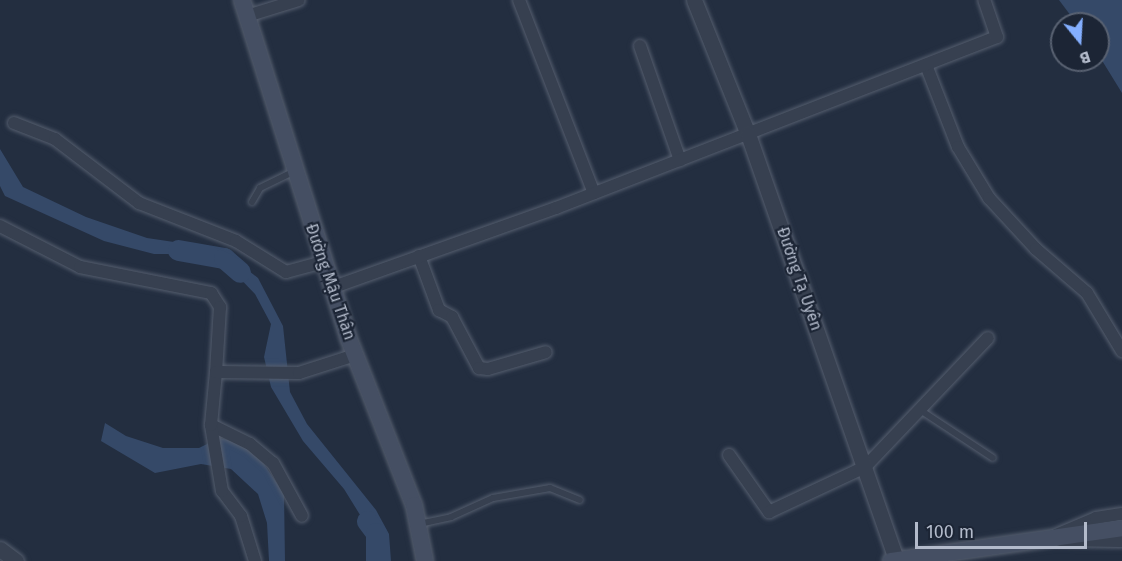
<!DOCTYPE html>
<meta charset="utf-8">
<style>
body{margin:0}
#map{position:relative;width:1122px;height:561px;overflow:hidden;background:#232e40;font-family:"Fira Sans",sans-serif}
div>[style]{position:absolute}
.water>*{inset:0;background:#354968}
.river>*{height:21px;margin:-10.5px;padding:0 10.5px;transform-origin:10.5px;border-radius:10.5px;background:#354968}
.roads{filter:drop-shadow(0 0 2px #555e6e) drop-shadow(0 0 2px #555e6e)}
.service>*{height:6px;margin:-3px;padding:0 3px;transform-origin:3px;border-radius:3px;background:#374050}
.minor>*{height:12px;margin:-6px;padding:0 6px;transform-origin:6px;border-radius:6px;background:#374050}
.tertiary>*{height:15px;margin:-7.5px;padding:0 7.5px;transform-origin:7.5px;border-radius:7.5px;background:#374050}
.secondary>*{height:16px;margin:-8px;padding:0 8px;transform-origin:8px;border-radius:8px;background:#454f63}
span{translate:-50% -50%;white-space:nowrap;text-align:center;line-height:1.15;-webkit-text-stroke:4.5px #1c2535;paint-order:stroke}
.street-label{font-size:16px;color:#b3bbcb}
.north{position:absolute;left:1050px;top:12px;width:60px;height:60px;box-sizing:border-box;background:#1c2535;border:2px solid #586171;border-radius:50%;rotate:162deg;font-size:16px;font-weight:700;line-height:24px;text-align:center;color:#b3bbcb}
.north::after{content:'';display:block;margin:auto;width:21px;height:27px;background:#84afff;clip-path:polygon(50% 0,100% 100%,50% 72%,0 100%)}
.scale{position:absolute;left:915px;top:522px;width:172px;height:27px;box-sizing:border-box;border:3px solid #b3bbcb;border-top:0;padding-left:8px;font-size:18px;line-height:21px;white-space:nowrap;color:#b3bbcb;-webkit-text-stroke:4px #1c2535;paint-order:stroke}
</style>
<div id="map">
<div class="water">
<div style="clip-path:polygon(1059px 0,1122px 0,1122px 93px,1098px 54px,1098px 24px,1077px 24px)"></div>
<div style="clip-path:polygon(0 149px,23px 187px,86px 217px,147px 238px,221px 249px,258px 278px,283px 326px,290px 392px,307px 424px,376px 510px,389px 534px,391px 561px,377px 561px,370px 531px,344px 489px,303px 441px,271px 387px,264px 357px,271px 324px,255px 294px,227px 265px,217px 256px,203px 254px,154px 254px,104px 241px,5px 196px,0 186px)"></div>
<div style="clip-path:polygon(105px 423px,126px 436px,163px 448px,199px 448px,219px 438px,241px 443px,264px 464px,284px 494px,285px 561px,269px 561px,267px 523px,258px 494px,231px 469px,201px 464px,155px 473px,101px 441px)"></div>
</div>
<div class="river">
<div style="left:178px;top:250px;width:47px;rotate:9.9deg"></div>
<div style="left:224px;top:258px;width:21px;rotate:41deg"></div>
<div style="left:367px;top:521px;width:15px;rotate:53deg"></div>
<div style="left:376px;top:533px;width:28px;rotate:90deg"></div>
</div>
<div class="roads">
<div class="service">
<div style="left:252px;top:202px;width:16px;rotate:-60deg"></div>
<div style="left:260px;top:188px;width:37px;rotate:-26deg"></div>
<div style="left:920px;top:410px;width:87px;rotate:33.3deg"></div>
<div style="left:419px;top:524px;width:33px;rotate:-12deg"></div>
<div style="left:451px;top:517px;width:46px;rotate:-24.3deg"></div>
<div style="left:493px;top:498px;width:58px;rotate:-10deg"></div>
<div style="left:550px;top:488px;width:32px;rotate:22deg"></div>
</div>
<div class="minor">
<div style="left:519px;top:0;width:207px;rotate:68.8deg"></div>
<div style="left:247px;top:16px;width:54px;rotate:-17.1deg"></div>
<div style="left:640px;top:46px;width:121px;rotate:70.7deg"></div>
<div style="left:926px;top:65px;width:88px;rotate:68.7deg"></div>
<div style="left:958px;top:147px;width:60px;rotate:58.7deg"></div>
<div style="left:989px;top:198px;width:69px;rotate:47.3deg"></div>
<div style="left:1036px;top:249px;width:67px;rotate:40.8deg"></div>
<div style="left:1087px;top:293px;width:68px;rotate:58.9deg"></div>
<div style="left:14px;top:123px;width:44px;rotate:21.3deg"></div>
<div style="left:55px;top:139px;width:106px;rotate:37.3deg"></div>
<div style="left:139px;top:203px;width:104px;rotate:21.4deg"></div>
<div style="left:236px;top:241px;width:59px;rotate:31.8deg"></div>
<div style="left:286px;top:272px;width:38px;rotate:-15deg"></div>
<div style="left:0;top:226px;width:90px;rotate:27.1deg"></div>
<div style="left:80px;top:267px;width:134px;rotate:11.2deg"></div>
<div style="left:211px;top:293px;width:17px;rotate:57deg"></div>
<div style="left:220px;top:307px;width:65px;rotate:93.5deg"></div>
<div style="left:419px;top:256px;width:58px;rotate:69.7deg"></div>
<div style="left:439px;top:310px;width:15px;rotate:28deg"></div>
<div style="left:452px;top:317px;width:58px;rotate:62.1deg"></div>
<div style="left:479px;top:368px;width:9px;rotate:6deg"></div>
<div style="left:488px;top:369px;width:60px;rotate:-16.3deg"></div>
<div style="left:331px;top:288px;width:239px;rotate:-19.6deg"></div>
<div style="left:556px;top:208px;width:473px;rotate:-21.2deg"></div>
<div style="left:997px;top:37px;width:39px;rotate:-109deg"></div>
<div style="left:211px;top:425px;width:43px;rotate:26deg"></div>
<div style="left:250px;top:444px;width:30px;rotate:40deg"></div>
<div style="left:273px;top:463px;width:60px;rotate:61.3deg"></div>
<div style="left:729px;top:455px;width:70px;rotate:54.9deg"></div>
<div style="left:769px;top:512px;width:106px;rotate:-25.1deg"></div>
<div style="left:865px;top:467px;width:178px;rotate:-46.4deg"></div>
<div style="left:1056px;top:535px;width:43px;rotate:-23deg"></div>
<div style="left:1096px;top:518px;width:26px;rotate:-9deg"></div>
<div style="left:1060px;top:540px;width:62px;rotate:0.9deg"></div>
<div style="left:255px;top:561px;width:47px;rotate:-107.3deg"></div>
<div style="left:241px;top:516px;width:31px;rotate:-127deg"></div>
<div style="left:222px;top:491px;width:67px;rotate:-99.5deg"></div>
<div style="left:211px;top:425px;width:53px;rotate:-84.6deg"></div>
<div style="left:216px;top:372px;width:83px;rotate:0.7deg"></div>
<div style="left:299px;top:373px;width:59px;rotate:-17.8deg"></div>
</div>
<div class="tertiary">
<div style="left:694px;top:0;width:144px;rotate:68.1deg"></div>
<div style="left:748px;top:134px;width:452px;rotate:70.8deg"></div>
<div style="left:0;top:549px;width:20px;rotate:37deg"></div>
</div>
<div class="secondary">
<div style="left:242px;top:0;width:353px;rotate:72.5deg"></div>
<div style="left:348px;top:337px;width:180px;rotate:68.6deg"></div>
<div style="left:414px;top:505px;width:57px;rotate:78.9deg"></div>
<div style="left:891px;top:561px;width:233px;rotate:-8.1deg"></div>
</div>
</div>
<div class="street-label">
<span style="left:799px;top:279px;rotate:71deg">Đường Tạ Uyên</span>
<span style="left:330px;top:282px;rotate:71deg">Đường Mậu Thân</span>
</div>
<div class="north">B</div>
<div class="scale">100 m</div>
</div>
